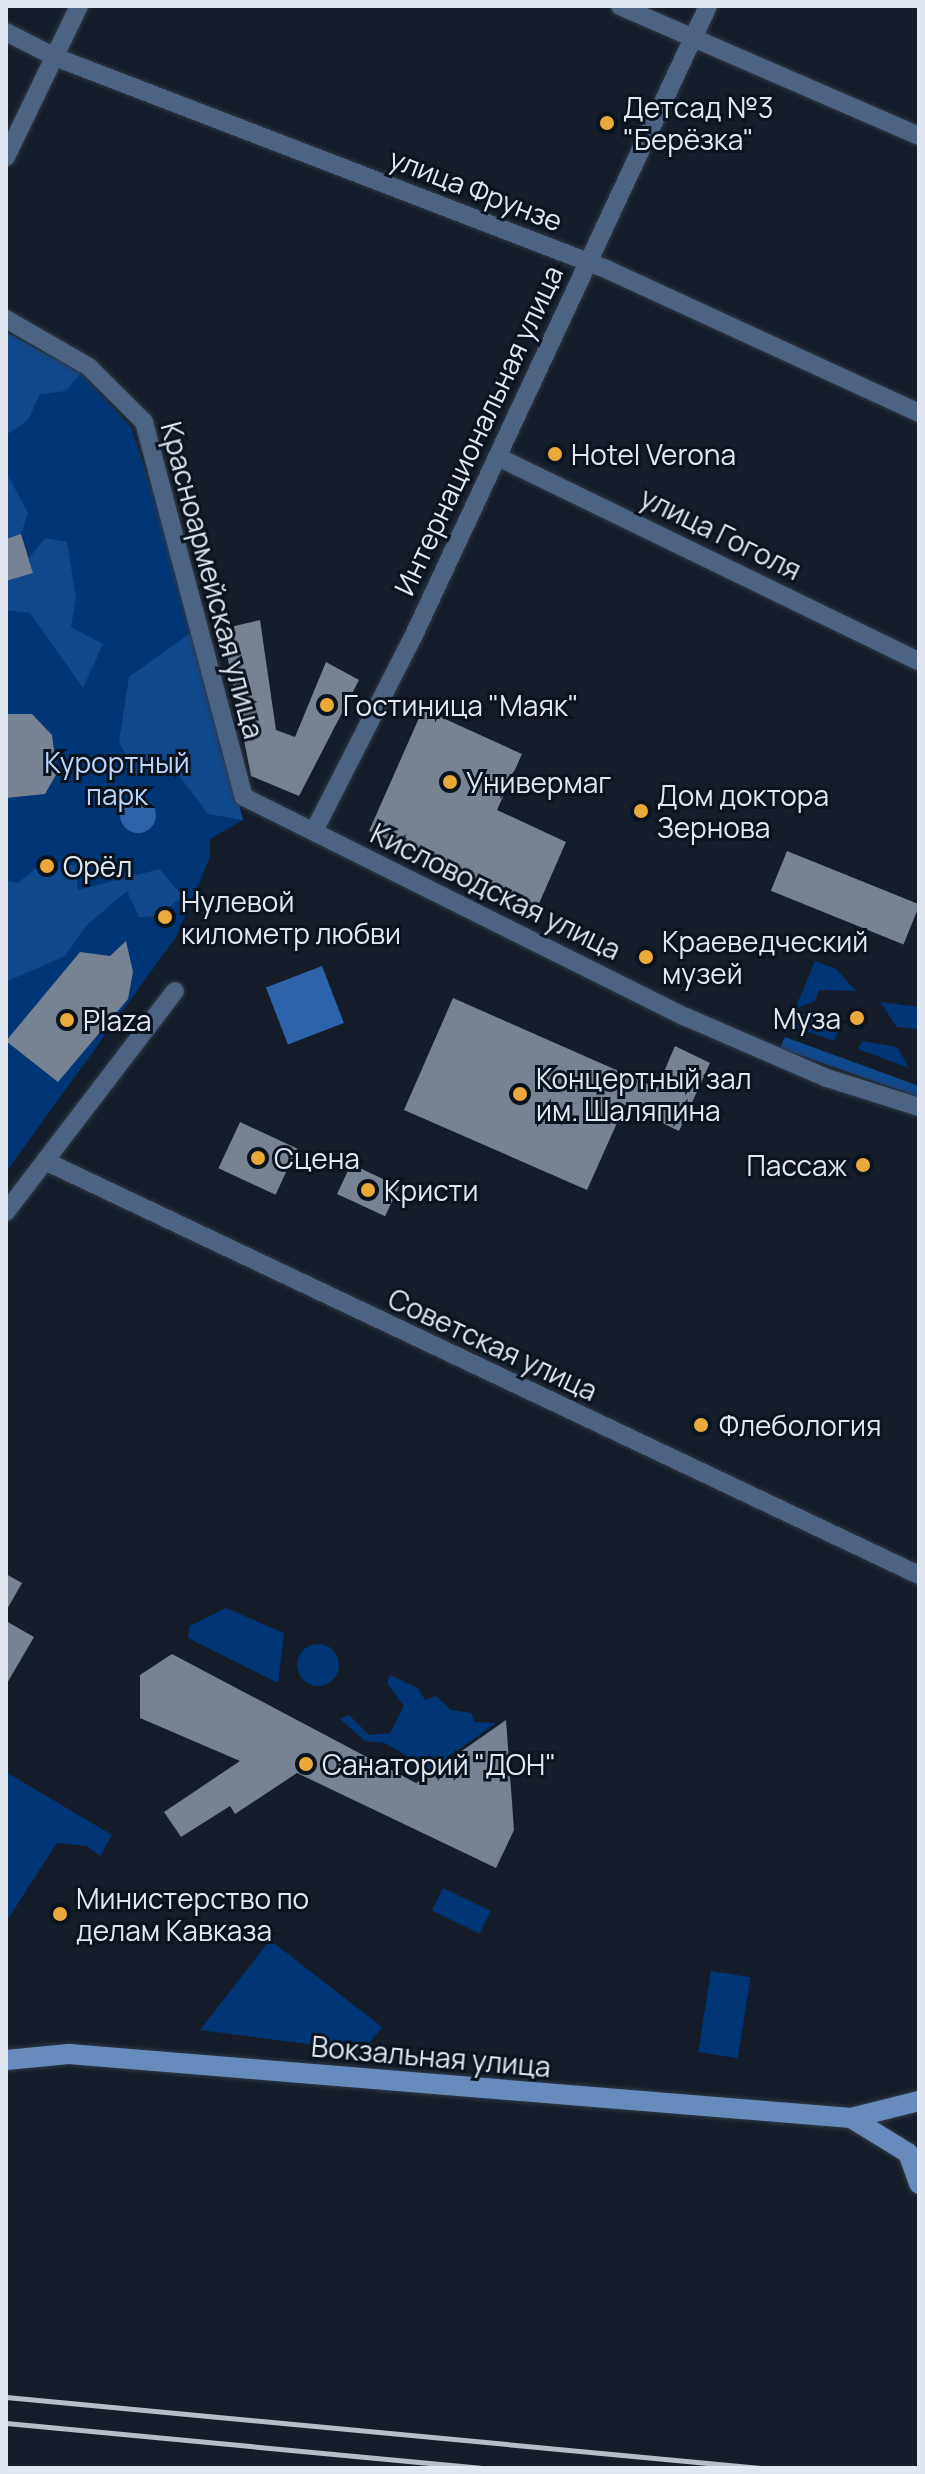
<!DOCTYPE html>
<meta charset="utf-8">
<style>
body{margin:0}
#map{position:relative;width:925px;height:2474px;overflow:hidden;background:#141d29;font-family:Manrope,sans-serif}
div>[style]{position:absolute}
.green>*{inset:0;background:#003675;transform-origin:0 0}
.round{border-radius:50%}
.forest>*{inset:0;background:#10488c}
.water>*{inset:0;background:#2d63a8;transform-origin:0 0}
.building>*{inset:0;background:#778392;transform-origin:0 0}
.roads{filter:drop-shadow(0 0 2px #313945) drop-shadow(0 0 2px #313945)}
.minor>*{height:18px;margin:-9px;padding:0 9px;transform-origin:9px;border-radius:9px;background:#4c6381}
.secondary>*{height:20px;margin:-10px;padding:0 10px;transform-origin:10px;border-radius:10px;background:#678bbc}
.rail>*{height:5px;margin:-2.5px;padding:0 2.5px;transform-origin:2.5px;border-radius:2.5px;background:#b8bec8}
.dots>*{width:22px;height:22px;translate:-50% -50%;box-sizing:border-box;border:4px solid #0b131f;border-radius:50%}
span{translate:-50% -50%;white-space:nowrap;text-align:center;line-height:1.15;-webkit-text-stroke:6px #0b131f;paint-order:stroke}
.poi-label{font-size:28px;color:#e2e8f1}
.left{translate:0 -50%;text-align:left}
.right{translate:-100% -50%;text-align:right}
.street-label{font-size:28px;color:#e2e8f1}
.park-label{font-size:28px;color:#b9d6fc}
.frame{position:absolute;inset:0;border:8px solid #e2e8f1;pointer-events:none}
</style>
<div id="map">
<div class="green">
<div style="clip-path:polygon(6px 332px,81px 373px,131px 427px,172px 551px,243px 820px,210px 839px,210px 857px,176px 937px,6px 1172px)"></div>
<div style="clip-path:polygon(815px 961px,836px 969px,856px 991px,819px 990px,815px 1001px,795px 1009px)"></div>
<div style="clip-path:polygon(880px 1002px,919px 1007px,919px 1029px,897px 1027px)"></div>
<div style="clip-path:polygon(811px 1009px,838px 1032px,834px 1041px,790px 1025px)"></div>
<div style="clip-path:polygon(862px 1041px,897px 1047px,909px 1068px,858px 1049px)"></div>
<div style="clip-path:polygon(226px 1608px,284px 1633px,278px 1683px,188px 1638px,190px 1626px)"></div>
<div class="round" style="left:297px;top:1644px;width:42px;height:42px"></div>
<div style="clip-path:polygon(390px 1675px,418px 1688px,425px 1700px,436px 1696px,451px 1710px,471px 1713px,475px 1722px,496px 1723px,430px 1770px,385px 1743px,365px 1741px,340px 1719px,349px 1715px,369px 1735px,390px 1733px,404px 1706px,387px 1683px)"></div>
<div style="clip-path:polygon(6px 1772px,112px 1835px,100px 1856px,87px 1846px,57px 1843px,6px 1922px)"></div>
<div style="left:443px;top:1888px;width:53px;height:25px;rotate:26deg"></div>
<div style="clip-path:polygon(270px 1940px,382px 2027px,363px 2051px,200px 2030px)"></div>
<div style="left:711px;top:1971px;width:40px;height:82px;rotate:9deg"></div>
</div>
<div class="forest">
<div style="clip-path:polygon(6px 332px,81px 373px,66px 391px,40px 394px,28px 420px,6px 435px)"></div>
<div style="clip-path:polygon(6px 472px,28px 513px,21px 534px,6px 539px)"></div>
<div style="clip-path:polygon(45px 538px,67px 542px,76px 598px,71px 627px,103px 644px,83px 688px,30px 613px,6px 610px,6px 581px,33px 573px,29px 558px)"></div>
<div style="clip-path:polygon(193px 631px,243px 820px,208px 814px,172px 766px,146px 762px,136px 776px,119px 742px,129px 677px)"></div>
<div style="clip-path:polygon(46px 860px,75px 866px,78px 890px,160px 869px,183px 897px,156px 916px,139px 917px,127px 891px,87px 925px,65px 956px,6px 982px,6px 881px,18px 883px)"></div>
<div style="clip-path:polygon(785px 1037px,919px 1086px,919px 1097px,780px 1048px)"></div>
</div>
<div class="water">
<div class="round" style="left:120px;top:797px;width:36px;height:36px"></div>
<div style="left:322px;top:966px;width:61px;height:60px;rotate:69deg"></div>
</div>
<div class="building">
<div style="clip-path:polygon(21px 534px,33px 573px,6px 581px,6px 539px)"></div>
<div style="clip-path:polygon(260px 620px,276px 730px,295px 737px,326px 662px,359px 680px,299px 796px,251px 776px,222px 629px)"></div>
<div style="clip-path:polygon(423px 709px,522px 754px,497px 810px,566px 842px,537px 908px,369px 831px)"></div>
<div style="clip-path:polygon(6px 714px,32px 714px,52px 735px,57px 773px,45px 794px,6px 798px)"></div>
<div style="left:787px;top:851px;width:143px;height:43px;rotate:22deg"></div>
<div style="clip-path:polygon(126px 941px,133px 972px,128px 999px,58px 1082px,6px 1041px,80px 952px,110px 956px)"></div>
<div style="clip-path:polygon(453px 998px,657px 1088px,675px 1046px,710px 1063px,679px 1131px,625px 1105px,587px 1190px,404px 1110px)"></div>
<div style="left:240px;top:1122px;width:63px;height:51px;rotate:25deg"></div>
<div style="left:351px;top:1164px;width:53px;height:33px;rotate:25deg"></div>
<div style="clip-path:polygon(6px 1574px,22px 1583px,6px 1611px)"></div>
<div style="clip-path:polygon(6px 1621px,34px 1637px,6px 1685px)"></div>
<div style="clip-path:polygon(172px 1654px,416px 1783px,506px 1720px,514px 1830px,496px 1868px,297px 1773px,235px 1814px,230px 1806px,181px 1837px,164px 1812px,240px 1761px,140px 1718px,140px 1675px)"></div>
</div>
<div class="roads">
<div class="minor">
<div style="left:620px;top:6px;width:326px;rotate:23.5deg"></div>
<div style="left:6px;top:32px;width:55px;rotate:27deg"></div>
<div style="left:55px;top:57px;width:590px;rotate:21.04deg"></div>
<div style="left:606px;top:269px;width:345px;rotate:24.7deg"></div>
<div style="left:6px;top:157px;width:168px;rotate:-64.2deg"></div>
<div style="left:6px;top:319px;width:96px;rotate:30deg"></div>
<div style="left:89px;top:367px;width:78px;rotate:45deg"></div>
<div style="left:144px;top:422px;width:388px;rotate:75.1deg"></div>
<div style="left:244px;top:797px;width:494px;rotate:26.5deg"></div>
<div style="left:686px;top:1017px;width:154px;rotate:23.4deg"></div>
<div style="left:827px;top:1078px;width:96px;rotate:17.5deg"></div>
<div style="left:498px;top:457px;width:468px;rotate:25.9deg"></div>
<div style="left:314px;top:831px;width:218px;rotate:-63deg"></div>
<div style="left:413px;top:637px;width:697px;rotate:-64.94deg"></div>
<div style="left:45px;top:1161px;width:967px;rotate:25.35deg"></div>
<div style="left:6px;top:1212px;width:278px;rotate:-52.6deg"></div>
</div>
<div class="secondary">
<div style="left:6px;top:2060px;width:63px;rotate:-5.4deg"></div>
<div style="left:69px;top:2054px;width:785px;rotate:4.68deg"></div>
<div style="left:851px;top:2118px;width:70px;rotate:-14deg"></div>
<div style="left:851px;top:2118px;width:67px;rotate:31.6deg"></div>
<div style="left:908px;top:2153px;width:33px;rotate:70deg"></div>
</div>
</div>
<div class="rail">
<div style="left:6px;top:2397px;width:758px;rotate:5.37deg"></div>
<div style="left:6px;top:2423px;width:476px;rotate:5.4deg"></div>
</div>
<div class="dots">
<div style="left:607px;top:123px;background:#eba93a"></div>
<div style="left:555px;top:454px;background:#eba93a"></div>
<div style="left:327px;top:705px;background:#eba93a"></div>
<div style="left:450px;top:782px;background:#eba93a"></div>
<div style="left:641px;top:811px;background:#eba93a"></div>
<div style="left:47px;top:866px;background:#eba93a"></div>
<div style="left:165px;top:917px;background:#eba93a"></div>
<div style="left:646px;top:957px;background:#eba93a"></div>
<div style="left:857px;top:1018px;background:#eba93a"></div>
<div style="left:67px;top:1020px;background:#eba93a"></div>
<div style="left:520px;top:1094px;background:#eba93a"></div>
<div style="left:258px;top:1158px;background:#eba93a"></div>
<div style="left:863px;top:1165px;background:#eba93a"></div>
<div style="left:368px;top:1190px;background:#eba93a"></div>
<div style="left:701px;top:1425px;background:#eba93a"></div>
<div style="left:306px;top:1764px;background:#eba93a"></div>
<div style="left:60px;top:1914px;background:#eba93a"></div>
</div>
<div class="poi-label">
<span class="left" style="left:623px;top:123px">Детсад №3<br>"Берёзка"</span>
<span class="left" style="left:571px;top:454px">Hotel Verona</span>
<span class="left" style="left:343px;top:705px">Гостиница "Маяк"</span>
<span class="left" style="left:466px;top:782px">Универмаг</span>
<span class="left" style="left:657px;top:811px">Дом доктора<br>Зернова</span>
<span class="left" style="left:63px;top:866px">Орёл</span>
<span class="left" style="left:181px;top:917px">Нулевой<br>километр любви</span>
<span class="left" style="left:662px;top:957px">Краеведческий<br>музей</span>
<span class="right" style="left:841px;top:1018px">Муза</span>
<span class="left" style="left:83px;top:1020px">Plaza</span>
<span class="left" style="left:536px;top:1094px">Концертный зал<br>им. Шаляпина</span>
<span class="left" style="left:274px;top:1158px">Сцена</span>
<span class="right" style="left:847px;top:1165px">Пассаж</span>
<span class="left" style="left:384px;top:1190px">Кристи</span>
<span class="left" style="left:719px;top:1425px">Флебология</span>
<span class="left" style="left:322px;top:1764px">Санаторий "ДОН"</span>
<span class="left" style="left:76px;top:1914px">Министерство по<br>делам Кавказа</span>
</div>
<div class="street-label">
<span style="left:476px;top:189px;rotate:21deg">улица Фрунзе</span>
<span style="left:478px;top:430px;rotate:-65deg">Интернациональная улица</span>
<span style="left:721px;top:533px;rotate:26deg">улица Гоголя</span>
<span style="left:213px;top:580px;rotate:75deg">Красноармейская улица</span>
<span style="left:496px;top:891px;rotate:26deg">Кисловодская улица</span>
<span style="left:493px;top:1344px;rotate:25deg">Советская улица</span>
<span style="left:431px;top:2056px;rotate:5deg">Вокзальная улица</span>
</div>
<div class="park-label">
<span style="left:117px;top:778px">Курортный<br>парк</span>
</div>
<div class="frame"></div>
</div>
